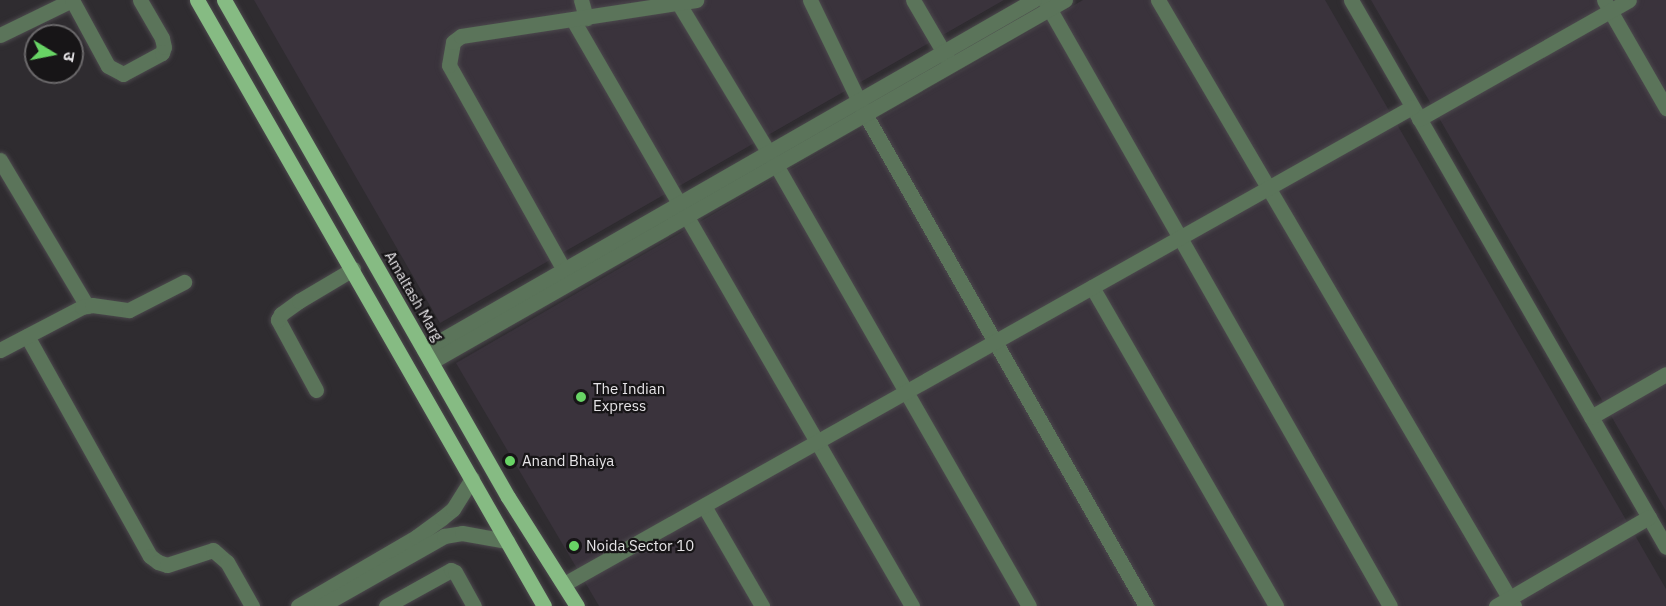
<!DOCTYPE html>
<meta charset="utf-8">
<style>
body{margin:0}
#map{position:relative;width:1666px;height:606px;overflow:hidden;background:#2f2c30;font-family:"IBM Plex Sans","Noto Sans Devanagari",sans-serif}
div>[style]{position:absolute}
.built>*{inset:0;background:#3a333c}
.roads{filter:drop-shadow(0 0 2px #4c494d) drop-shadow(0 0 2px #4c494d)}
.minor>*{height:15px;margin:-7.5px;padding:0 7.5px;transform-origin:7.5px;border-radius:7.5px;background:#5b745a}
.major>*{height:15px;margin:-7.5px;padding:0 7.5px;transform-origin:7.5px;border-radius:7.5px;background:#86bb83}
.dots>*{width:16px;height:16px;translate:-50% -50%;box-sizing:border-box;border:3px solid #171517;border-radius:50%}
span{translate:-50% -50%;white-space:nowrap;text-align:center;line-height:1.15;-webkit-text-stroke:4.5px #171517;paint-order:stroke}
.street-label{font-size:15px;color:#e6e4e7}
.poi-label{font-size:15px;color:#e6e4e7}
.left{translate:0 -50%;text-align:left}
.north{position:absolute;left:24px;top:24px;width:60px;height:60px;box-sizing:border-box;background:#171517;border:2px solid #6a686a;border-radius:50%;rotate:100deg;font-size:16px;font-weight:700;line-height:24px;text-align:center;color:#e6e4e7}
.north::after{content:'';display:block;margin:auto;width:21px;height:27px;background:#68d465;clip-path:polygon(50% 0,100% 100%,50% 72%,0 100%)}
</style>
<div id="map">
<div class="built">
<div style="clip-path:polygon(254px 0,1004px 0,440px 323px)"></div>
<div style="clip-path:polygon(1083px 0,1325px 0,1666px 589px,1666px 606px,599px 606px,456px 363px)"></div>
<div style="clip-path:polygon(1371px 0,1666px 0,1666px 511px)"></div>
</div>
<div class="roads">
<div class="minor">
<div style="left:581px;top:0;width:19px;rotate:74deg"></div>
<div style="left:810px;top:0;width:127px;rotate:64.2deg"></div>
<div style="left:865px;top:114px;width:567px;rotate:60.27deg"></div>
<div style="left:913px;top:0;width:69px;rotate:59.7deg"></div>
<div style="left:1158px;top:0;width:703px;rotate:59.57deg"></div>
<div style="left:1351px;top:0;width:631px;rotate:60.06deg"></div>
<div style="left:1604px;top:0;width:125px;rotate:60.1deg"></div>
<div style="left:1045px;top:1px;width:696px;rotate:60.31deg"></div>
<div style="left:679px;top:4px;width:188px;rotate:58.9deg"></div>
<div style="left:776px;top:165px;width:508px;rotate:60.16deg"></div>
<div style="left:573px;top:20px;width:677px;rotate:59.95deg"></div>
<div style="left:0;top:35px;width:80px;rotate:-25.9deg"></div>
<div style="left:72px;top:0;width:75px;rotate:61.4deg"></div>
<div style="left:108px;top:66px;width:17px;rotate:28deg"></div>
<div style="left:123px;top:74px;width:44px;rotate:-28.3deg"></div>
<div style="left:162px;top:53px;width:6px;rotate:-72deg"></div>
<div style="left:164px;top:47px;width:9px;rotate:-103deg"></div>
<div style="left:162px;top:38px;width:44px;rotate:-120.1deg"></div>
<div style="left:1419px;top:119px;width:241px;rotate:-29.5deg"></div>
<div style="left:0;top:160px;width:170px;rotate:59.2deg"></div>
<div style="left:569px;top:279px;width:245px;rotate:-119.3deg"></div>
<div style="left:449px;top:65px;width:23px;rotate:-80deg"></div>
<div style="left:453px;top:42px;width:10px;rotate:-37deg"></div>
<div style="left:461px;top:36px;width:238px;rotate:-8.7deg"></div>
<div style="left:1092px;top:287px;width:368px;rotate:60deg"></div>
<div style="left:27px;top:336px;width:252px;rotate:60.8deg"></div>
<div style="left:150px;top:556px;width:10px;rotate:37deg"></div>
<div style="left:158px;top:562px;width:9px;rotate:18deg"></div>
<div style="left:167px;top:565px;width:48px;rotate:-18.1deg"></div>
<div style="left:213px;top:550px;width:18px;rotate:41deg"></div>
<div style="left:227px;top:562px;width:51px;rotate:60.4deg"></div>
<div style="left:0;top:350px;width:93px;rotate:-27.7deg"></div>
<div style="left:82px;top:307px;width:10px;rotate:-11deg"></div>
<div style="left:92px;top:305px;width:37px;rotate:8deg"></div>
<div style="left:129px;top:310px;width:62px;rotate:-27deg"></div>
<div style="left:424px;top:350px;width:703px;rotate:-29.85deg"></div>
<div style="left:431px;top:362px;width:730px;rotate:-29.73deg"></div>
<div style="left:316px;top:390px;width:80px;rotate:-118.5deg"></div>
<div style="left:278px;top:320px;width:7px;rotate:-63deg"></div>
<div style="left:281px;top:314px;width:22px;rotate:-36deg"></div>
<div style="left:299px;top:301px;width:63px;rotate:-30.7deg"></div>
<div style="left:1591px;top:417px;width:86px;rotate:-29.8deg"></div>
<div style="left:704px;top:506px;width:116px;rotate:59.9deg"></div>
<div style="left:564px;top:584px;width:973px;rotate:-29.36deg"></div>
<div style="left:298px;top:606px;width:137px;rotate:-30.3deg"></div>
<div style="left:416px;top:537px;width:32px;rotate:-36deg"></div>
<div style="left:442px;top:518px;width:14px;rotate:-39deg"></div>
<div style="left:453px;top:509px;width:36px;rotate:-58deg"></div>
<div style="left:321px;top:606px;width:142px;rotate:-29.6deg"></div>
<div style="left:444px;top:536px;width:18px;rotate:-9deg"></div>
<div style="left:462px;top:533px;width:46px;rotate:10.1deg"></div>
<div style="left:386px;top:606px;width:74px;rotate:-29deg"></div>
<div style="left:451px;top:570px;width:4px;rotate:27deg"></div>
<div style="left:455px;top:572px;width:39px;rotate:61deg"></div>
<div style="left:1496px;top:606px;width:177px;rotate:-30.2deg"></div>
</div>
<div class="major">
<div style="left:197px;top:0;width:698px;rotate:60.2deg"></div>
<div style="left:224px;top:0;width:572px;rotate:60.26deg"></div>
<div style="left:508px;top:497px;width:129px;rotate:57.7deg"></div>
</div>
</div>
<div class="dots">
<div style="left:581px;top:397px;background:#68d465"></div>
<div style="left:510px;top:461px;background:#68d465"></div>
<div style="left:574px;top:546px;background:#68d465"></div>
</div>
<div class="street-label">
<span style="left:414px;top:296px;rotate:60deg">Amaltash Marg</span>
</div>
<div class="poi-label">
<span class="left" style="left:593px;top:397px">The Indian<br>Express</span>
<span class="left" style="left:522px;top:461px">Anand Bhaiya</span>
<span class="left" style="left:586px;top:546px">Noida Sector 10</span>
</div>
<div class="north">उ</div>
</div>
